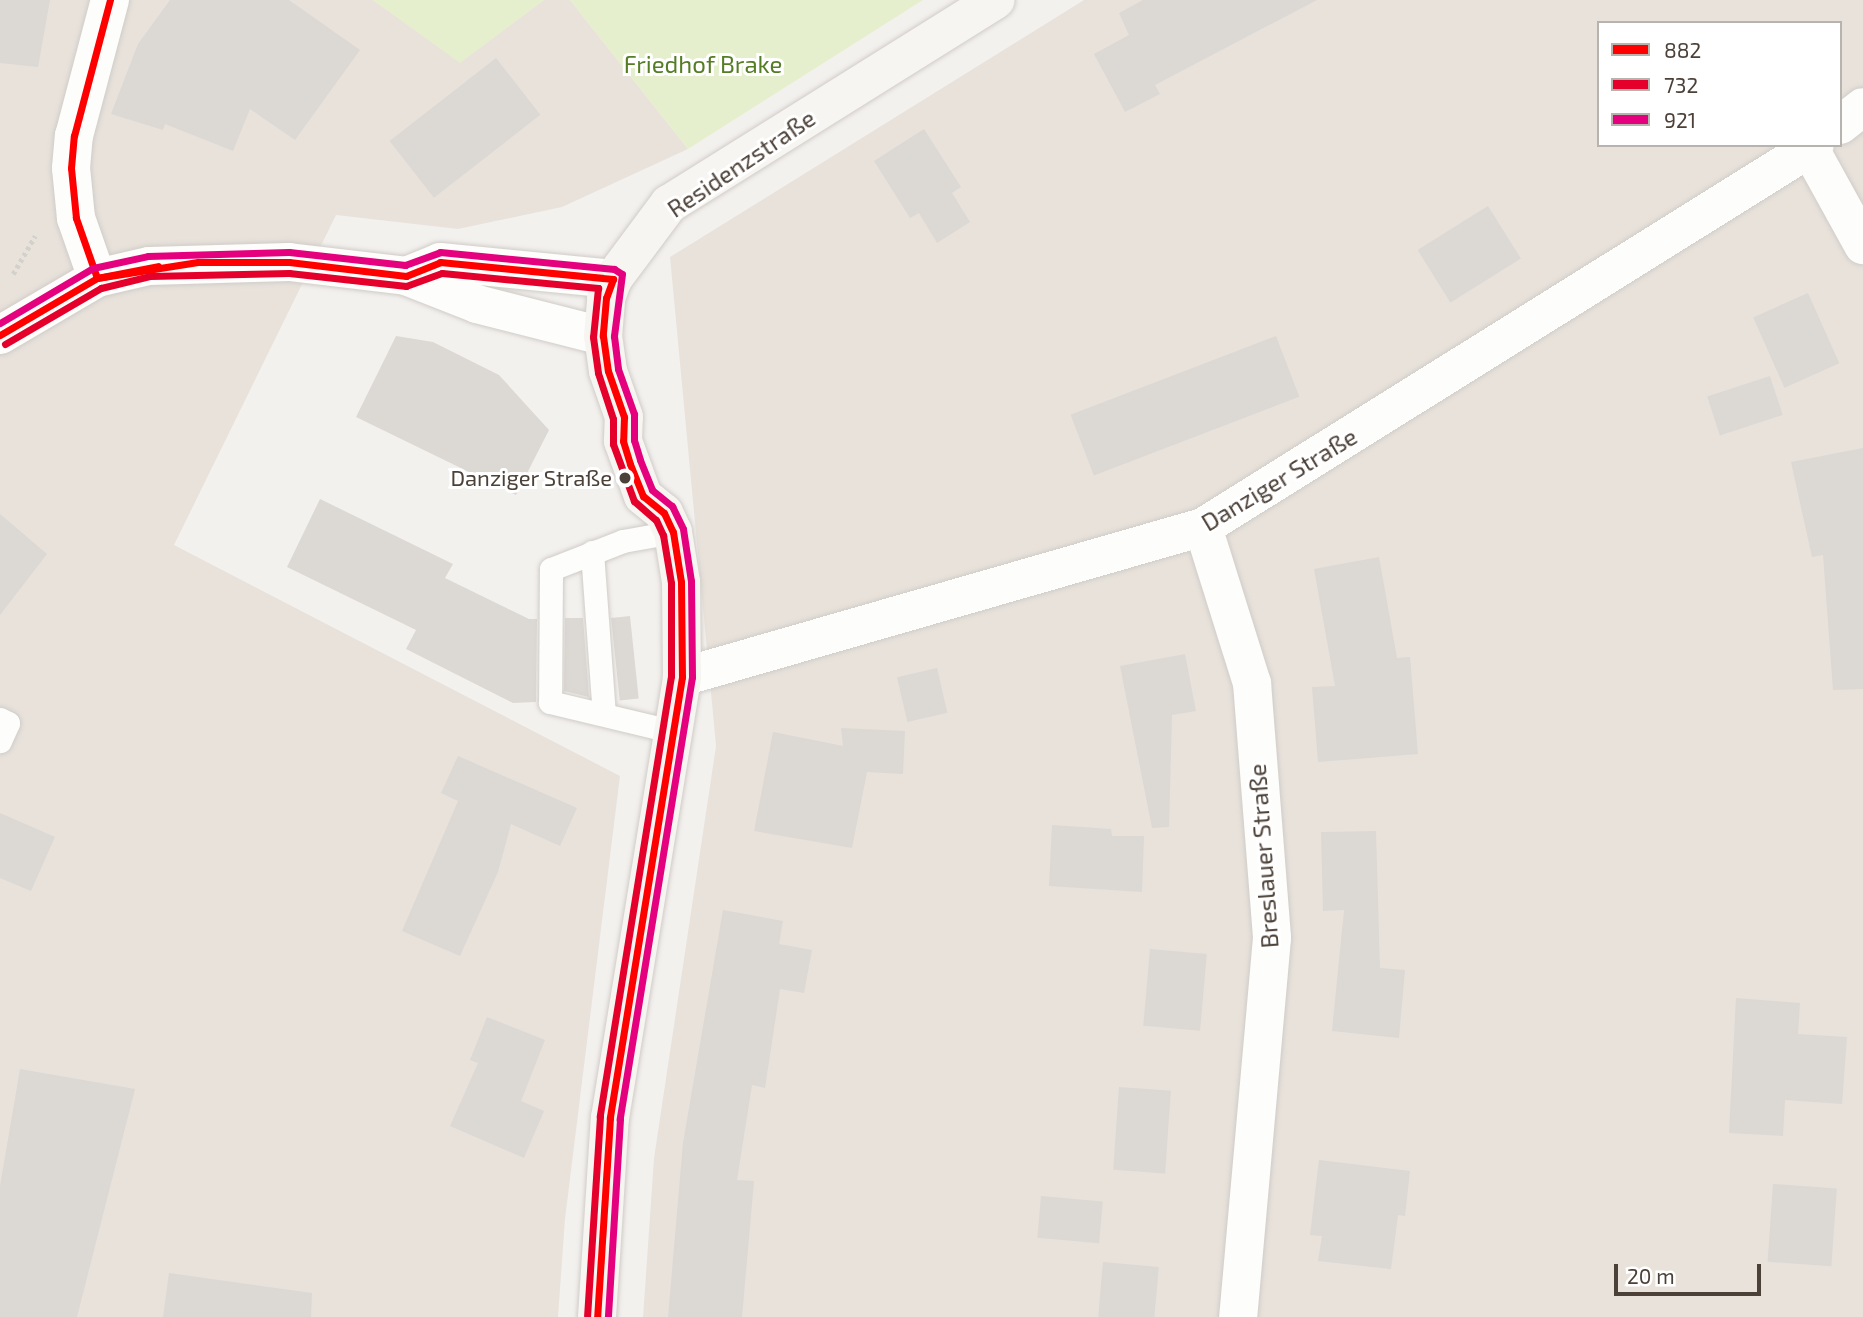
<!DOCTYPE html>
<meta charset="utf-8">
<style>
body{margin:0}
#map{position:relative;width:1863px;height:1317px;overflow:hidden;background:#f3f1ee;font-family:"Exo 2",sans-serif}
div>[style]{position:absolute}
.residential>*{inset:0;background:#e8e2db}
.green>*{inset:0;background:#e6efcd}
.building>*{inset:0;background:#dcd8d4;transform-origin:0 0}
.path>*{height:4.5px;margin-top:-2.25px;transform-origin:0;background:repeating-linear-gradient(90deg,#d3d1cc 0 3.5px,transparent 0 7px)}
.roads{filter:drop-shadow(0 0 2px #d0ccc8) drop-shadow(0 0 2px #d0ccc8)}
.service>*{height:23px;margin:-11.5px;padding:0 11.5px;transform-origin:11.5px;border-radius:11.5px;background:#fdfdfc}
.minor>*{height:38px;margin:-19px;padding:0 19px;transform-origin:19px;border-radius:19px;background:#fdfdfc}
.tertiary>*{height:38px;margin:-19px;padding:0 19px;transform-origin:19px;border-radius:19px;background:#fdfdfc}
.secondary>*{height:38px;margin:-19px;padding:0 19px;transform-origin:19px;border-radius:19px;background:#f7f5f1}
.bus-1>*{height:7px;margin:-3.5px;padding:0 3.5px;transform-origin:3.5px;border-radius:3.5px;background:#f00}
.bus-2>*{height:7px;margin:-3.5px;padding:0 3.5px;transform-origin:3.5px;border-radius:3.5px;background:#e4002b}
.bus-3>*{height:7px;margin:-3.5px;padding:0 3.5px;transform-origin:3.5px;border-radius:3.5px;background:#e5007d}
.dots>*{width:19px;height:19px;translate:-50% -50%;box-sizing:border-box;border:4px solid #fff;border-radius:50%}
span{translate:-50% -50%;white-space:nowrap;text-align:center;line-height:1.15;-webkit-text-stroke:6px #fff;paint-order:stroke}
.bus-label{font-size:22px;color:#4c4138}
.right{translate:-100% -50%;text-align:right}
.park-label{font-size:24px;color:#557d24}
.street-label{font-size:24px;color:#4c4138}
.legend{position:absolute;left:1597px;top:21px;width:245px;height:126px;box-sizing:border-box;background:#fff;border:2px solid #b7b3af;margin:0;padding:9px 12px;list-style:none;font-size:21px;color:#4c4138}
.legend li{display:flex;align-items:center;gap:14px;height:35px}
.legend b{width:35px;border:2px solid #b7b3af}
.scale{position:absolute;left:1614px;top:1264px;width:147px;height:32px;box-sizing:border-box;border:4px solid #4c4138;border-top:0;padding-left:9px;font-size:21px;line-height:24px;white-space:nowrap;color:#4c4138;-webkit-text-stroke:5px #fff;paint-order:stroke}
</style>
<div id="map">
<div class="residential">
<div style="clip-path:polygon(0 0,373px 0,460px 62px,544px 0,570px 0,688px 149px,562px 207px,458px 229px,336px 215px,174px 545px,620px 776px,565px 1219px,558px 1317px,0 1317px)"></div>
<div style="clip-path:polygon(evenodd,1084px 0,1863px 0,1863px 1317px,643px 1317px,654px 1158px,716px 746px,670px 257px,1084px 0,1599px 23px,1840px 23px,1840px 145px,1599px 145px,1599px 23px)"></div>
</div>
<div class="green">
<div style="clip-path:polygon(373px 0,544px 0,460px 63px)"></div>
<div style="clip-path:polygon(570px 0,923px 0,688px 149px)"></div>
</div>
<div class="building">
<div style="clip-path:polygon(0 0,50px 0,38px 67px,0 63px)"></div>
<div style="clip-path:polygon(170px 0,289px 0,360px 50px,295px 140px,250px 109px,233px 151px,165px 124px,163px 130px,111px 114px,138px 44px)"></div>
<div style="clip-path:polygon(1143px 0,1317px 0,1155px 85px,1160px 94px,1125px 112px,1094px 54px,1129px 35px,1119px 13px)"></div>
<div style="left:496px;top:58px;width:72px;height:135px;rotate:52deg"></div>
<div style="clip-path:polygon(924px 129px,961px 187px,952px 193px,970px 222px,937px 243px,919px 213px,910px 218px,874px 161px)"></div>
<div style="left:1488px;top:206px;width:62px;height:83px;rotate:58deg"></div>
<div style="left:1808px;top:293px;width:77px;height:60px;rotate:66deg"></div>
<div style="clip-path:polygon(396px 336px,433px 342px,499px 375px,549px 430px,516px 495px,356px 417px)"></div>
<div style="left:1276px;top:336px;width:65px;height:220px;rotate:69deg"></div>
<div style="left:1770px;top:376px;width:41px;height:66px;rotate:72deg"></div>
<div style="clip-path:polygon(1863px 448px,1863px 689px,1833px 690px,1823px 555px,1812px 557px,1791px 462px)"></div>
<div style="clip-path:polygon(320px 499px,453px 564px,445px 578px,529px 619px,537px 619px,536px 702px,513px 703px,406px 649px,416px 630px,287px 567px)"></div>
<div style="clip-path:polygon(0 514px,47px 554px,0 615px)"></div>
<div style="clip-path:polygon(1379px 557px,1397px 658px,1410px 657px,1418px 754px,1318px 762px,1312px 687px,1335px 686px,1314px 569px)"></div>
<div style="left:630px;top:616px;width:83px;height:19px;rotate:84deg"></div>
<div style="clip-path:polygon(565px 618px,583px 618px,589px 697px,564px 691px)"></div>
<div style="clip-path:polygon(1185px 654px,1196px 711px,1172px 715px,1169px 827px,1152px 828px,1120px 666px)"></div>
<div style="left:937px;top:668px;width:46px;height:41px;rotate:77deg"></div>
<div style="clip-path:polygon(841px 728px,905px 731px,903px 774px,867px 772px,852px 848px,754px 831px,773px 732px,843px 746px)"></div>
<div style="clip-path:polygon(458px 756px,577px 808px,560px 846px,511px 824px,498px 872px,460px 956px,402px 931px,458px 801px,441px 793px)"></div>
<div style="clip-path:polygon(0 813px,55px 837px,31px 891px,0 878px)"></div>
<div style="clip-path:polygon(1052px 825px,1111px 829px,1112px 836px,1144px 836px,1142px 892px,1049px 886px)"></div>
<div style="clip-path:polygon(1376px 831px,1380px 968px,1405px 970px,1399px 1038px,1332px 1031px,1344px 910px,1323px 911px,1321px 832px)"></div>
<div style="clip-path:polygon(723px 910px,783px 921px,779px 944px,812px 950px,804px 993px,780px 989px,765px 1088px,752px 1085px,737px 1180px,754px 1181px,742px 1317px,668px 1317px,683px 1143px)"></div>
<div style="left:1150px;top:949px;width:57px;height:77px;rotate:5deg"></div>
<div style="clip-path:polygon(1736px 998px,1800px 1003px,1798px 1034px,1847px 1037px,1842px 1104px,1785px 1100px,1783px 1136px,1729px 1133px)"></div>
<div style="clip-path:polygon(487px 1017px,545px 1040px,521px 1101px,544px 1111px,524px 1158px,450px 1126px,478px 1063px,470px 1060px)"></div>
<div style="clip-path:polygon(20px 1069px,135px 1089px,77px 1317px,0 1317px,0 1186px)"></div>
<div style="left:1119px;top:1087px;width:52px;height:83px;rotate:4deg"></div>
<div style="clip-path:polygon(1319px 1160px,1410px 1171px,1405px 1216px,1398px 1215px,1391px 1269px,1318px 1261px,1322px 1236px,1310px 1235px)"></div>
<div style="left:1773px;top:1184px;width:64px;height:78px;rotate:4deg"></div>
<div style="left:1041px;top:1196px;width:62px;height:42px;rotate:5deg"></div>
<div style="left:1103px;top:1262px;width:56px;height:55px;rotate:5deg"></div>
<div style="clip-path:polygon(169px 1273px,312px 1293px,311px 1317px,163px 1317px)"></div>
</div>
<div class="path">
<div style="left:13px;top:274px;width:44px;rotate:-59.9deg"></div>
</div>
<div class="roads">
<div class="service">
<div style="left:673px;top:532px;width:51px;rotate:169.8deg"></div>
<div style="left:623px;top:541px;width:77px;rotate:158.7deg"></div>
<div style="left:551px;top:569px;width:133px;rotate:90.4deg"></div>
<div style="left:550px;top:702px;width:129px;rotate:13.5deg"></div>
<div style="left:592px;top:552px;width:162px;rotate:85.8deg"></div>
<div style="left:0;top:719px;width:9px;rotate:27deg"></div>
<div style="left:8px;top:723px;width:20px;rotate:114deg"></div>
</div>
<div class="minor">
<div style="left:1840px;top:125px;width:29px;rotate:-38deg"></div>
<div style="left:1810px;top:149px;width:110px;rotate:61.1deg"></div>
<div style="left:1203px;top:527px;width:164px;rotate:72.6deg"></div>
<div style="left:1252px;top:683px;width:256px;rotate:85.5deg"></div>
<div style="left:1272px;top:938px;width:381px;rotate:95.1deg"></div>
<div style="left:682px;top:677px;width:542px;rotate:-16.06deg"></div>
<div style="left:1203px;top:527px;width:721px;rotate:-31.97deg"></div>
</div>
<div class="tertiary">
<div style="left:406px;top:276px;width:37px;rotate:-22deg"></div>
<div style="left:440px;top:262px;width:174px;rotate:5.6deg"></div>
<div style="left:97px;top:278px;width:64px;rotate:-109.3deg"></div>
<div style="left:76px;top:218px;width:50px;rotate:-95.7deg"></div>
<div style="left:71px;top:168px;width:32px;rotate:-85deg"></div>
<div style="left:74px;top:136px;width:141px;rotate:-75.2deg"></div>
<div style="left:0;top:335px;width:113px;rotate:-30.4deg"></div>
<div style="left:97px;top:278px;width:53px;rotate:-13deg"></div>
<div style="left:149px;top:266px;width:140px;rotate:-1.6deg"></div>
<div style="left:289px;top:262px;width:118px;rotate:6.8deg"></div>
<div style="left:406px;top:276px;width:76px;rotate:21.5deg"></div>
<div style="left:477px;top:304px;width:130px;rotate:14.3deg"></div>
</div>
<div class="secondary">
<div style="left:597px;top:1317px;width:199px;rotate:-86.3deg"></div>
<div style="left:610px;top:1118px;width:447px;rotate:-80.7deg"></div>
<div style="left:682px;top:677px;width:95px;rotate:-90.6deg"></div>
<div style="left:681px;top:582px;width:51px;rotate:-99.1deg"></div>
<div style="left:673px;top:532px;width:21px;rotate:-115deg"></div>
<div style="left:664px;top:513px;width:27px;rotate:-141deg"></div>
<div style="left:643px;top:496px;width:59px;rotate:-110deg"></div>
<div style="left:623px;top:441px;width:24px;rotate:-88deg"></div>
<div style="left:624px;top:417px;width:49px;rotate:-109.2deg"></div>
<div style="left:608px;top:371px;width:35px;rotate:-98deg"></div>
<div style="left:603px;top:336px;width:38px;rotate:-85deg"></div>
<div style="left:606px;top:298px;width:20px;rotate:-70deg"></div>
<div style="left:613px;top:279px;width:94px;rotate:-53.3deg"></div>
<div style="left:669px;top:204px;width:385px;rotate:-32deg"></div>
</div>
</div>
<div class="bus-1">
<div style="left:97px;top:278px;width:102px;rotate:-9deg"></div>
<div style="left:198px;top:262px;width:91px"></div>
<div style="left:289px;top:262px;width:118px;rotate:6.8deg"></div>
<div style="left:406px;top:276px;width:37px;rotate:-22deg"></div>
<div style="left:440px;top:262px;width:174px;rotate:5.6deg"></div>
<div style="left:613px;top:279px;width:20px;rotate:110deg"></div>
<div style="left:606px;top:298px;width:38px;rotate:95deg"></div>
<div style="left:603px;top:336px;width:35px;rotate:82deg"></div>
<div style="left:608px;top:371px;width:49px;rotate:70.8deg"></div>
<div style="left:624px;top:417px;width:24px;rotate:92deg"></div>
<div style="left:623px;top:441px;width:24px;rotate:73deg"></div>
<div style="left:630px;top:464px;width:35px;rotate:68deg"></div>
<div style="left:643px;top:496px;width:27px;rotate:39deg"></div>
<div style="left:664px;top:513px;width:21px;rotate:65deg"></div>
<div style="left:673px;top:532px;width:51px;rotate:80.9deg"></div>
<div style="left:681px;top:582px;width:95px;rotate:89.4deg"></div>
<div style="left:682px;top:677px;width:447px;rotate:99.3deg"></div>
<div style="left:610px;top:1118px;width:199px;rotate:93.7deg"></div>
<div style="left:97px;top:278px;width:64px;rotate:-109.3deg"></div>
<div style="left:76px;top:218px;width:50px;rotate:-95.7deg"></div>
<div style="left:71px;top:168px;width:32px;rotate:-85deg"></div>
<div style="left:74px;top:136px;width:141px;rotate:-75.2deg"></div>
<div style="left:0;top:335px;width:113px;rotate:-30.4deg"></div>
<div style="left:97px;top:278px;width:62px;rotate:-11.1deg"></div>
</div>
<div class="bus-2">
<div style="left:5px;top:344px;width:111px;rotate:-30.3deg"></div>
<div style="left:101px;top:288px;width:50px;rotate:-13.8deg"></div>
<div style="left:150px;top:276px;width:139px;rotate:-1.2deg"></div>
<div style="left:289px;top:273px;width:118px;rotate:6.3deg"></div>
<div style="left:406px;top:286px;width:38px;rotate:-20deg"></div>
<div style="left:442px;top:273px;width:157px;rotate:5.5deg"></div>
<div style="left:598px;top:288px;width:49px;rotate:95.8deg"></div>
<div style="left:593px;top:337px;width:36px;rotate:82deg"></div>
<div style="left:598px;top:373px;width:48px;rotate:71.9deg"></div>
<div style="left:613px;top:419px;width:25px;rotate:90deg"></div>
<div style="left:613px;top:444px;width:61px;rotate:69.8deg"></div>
<div style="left:634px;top:501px;width:29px;rotate:41deg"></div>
<div style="left:656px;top:520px;width:17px;rotate:65deg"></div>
<div style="left:663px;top:535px;width:49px;rotate:80.5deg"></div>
<div style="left:671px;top:583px;width:93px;rotate:90deg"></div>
<div style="left:671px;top:676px;width:446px;rotate:99.2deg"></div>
<div style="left:600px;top:1116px;width:200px;rotate:93.7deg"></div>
</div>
<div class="bus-3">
<div style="left:0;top:323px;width:108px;rotate:-30.6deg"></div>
<div style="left:93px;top:268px;width:56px;rotate:-12.3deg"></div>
<div style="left:148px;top:256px;width:141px;rotate:-1.6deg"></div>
<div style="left:289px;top:252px;width:117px;rotate:6.4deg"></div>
<div style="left:405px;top:265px;width:37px;rotate:-20deg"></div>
<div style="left:440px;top:252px;width:175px;rotate:5.6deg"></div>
<div style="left:614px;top:269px;width:9px;rotate:32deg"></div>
<div style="left:622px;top:274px;width:63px;rotate:97.4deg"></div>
<div style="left:614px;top:336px;width:33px;rotate:83deg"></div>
<div style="left:618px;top:369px;width:48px;rotate:70.4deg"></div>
<div style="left:634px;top:414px;width:26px;rotate:90deg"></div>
<div style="left:634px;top:440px;width:21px;rotate:73deg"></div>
<div style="left:640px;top:460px;width:32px;rotate:68deg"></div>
<div style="left:652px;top:490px;width:26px;rotate:39deg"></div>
<div style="left:672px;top:506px;width:25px;rotate:64deg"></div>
<div style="left:683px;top:529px;width:53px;rotate:81.3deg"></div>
<div style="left:691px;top:581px;width:96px;rotate:89.4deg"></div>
<div style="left:692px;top:677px;width:448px;rotate:99.3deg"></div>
<div style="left:620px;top:1119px;width:198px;rotate:93.5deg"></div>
</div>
<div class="dots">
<div style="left:625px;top:478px;background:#4c4138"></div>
</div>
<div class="bus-label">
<span class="right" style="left:612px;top:478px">Danziger Straße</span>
</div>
<div class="park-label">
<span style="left:703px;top:64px">Friedhof Brake</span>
</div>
<div class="street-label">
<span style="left:741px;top:163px;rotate:-34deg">Residenzstraße</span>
<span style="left:1279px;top:479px;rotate:-31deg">Danziger Straße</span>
<span style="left:1263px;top:856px;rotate:-94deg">Breslauer Straße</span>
</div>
<ul class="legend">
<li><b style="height:9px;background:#f00"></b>882</li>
<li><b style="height:9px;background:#e4002b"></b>732</li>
<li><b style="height:9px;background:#e5007d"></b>921</li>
</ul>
<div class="scale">20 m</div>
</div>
